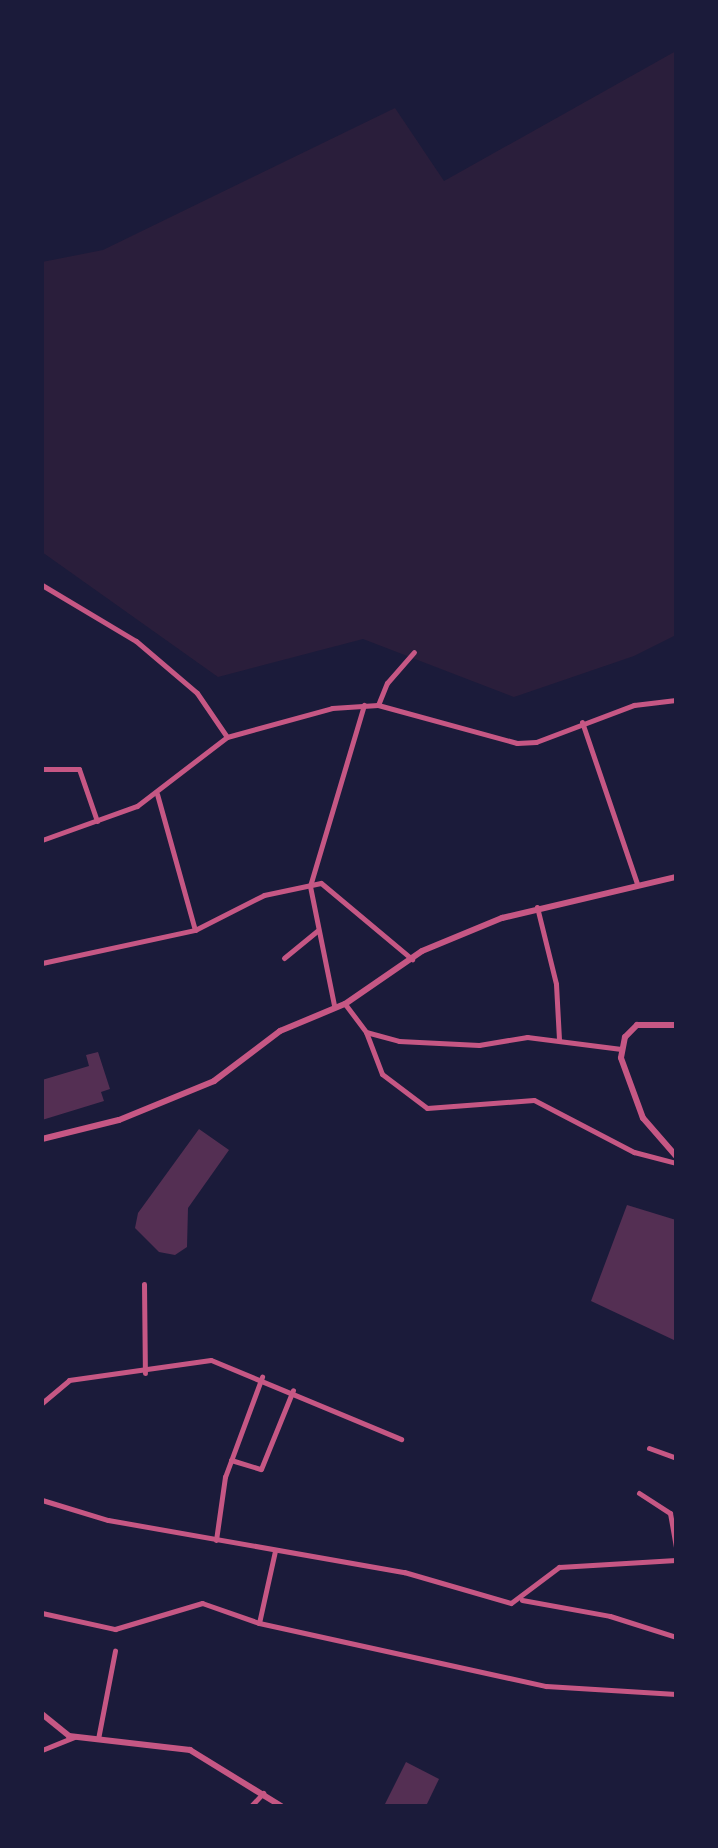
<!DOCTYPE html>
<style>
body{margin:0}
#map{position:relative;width:718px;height:1848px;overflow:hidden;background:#1b1b3a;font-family:Overpass,sans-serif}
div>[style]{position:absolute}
.green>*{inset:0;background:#2a1e3b}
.building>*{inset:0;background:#542f53}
.minor>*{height:5px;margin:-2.5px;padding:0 2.5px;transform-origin:2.5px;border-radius:2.5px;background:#c65784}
.tertiary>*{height:6px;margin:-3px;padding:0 3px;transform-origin:3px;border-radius:3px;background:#c65784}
span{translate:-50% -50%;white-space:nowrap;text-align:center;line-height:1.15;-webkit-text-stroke:5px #1b1b3a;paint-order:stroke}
.frame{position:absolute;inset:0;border:44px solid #1b1b3a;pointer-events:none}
</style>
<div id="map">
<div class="green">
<div style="clip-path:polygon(676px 51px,676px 635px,634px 656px,514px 697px,363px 639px,218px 677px,42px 552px,42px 262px,103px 250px,395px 108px,444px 181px)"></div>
</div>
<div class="building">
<div style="clip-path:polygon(98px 1052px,110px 1089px,101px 1092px,104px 1101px,42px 1120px,42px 1080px,89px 1066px,86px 1055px)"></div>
<div style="clip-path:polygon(199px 1129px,229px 1150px,188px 1208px,187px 1247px,175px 1255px,159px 1252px,135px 1228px,138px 1213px)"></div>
<div style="clip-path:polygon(627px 1205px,676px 1220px,676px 1341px,591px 1301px)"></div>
<div style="clip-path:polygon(406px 1762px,439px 1779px,426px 1806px,384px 1806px)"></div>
</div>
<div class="minor">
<div style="left:42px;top:585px;width:109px;rotate:30.8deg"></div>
<div style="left:136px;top:641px;width:80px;rotate:40.4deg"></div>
<div style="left:197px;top:693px;width:53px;rotate:55.7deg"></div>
<div style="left:378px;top:705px;width:24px;rotate:-68deg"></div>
<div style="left:387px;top:683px;width:41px;rotate:-48.9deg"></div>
<div style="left:582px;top:722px;width:171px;rotate:71.2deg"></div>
<div style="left:42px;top:769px;width:37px"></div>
<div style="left:79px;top:769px;width:55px;rotate:70.9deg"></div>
<div style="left:157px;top:794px;width:141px;rotate:74.4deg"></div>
<div style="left:42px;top:840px;width:101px;rotate:-19.7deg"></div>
<div style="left:137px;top:806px;width:113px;rotate:-37.5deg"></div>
<div style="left:227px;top:737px;width:109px;rotate:-15.4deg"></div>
<div style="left:332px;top:708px;width:46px;rotate:-3.7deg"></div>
<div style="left:378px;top:705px;width:144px;rotate:15.3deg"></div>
<div style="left:517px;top:743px;width:19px;rotate:-3deg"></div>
<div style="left:536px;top:742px;width:105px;rotate:-20.7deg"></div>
<div style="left:634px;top:705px;width:42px;rotate:-6.8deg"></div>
<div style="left:537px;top:907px;width:79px;rotate:76.1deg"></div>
<div style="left:556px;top:984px;width:56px;rotate:86.9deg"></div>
<div style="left:284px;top:958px;width:43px;rotate:-39.3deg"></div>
<div style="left:42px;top:963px;width:157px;rotate:-12.2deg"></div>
<div style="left:195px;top:930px;width:77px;rotate:-26.9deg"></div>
<div style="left:264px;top:895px;width:58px;rotate:-11.9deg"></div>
<div style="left:321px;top:883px;width:119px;rotate:39.9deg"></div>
<div style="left:345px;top:1004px;width:35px;rotate:53deg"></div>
<div style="left:366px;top:1032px;width:34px;rotate:15deg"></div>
<div style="left:399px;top:1041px;width:80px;rotate:2.9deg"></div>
<div style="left:479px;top:1045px;width:49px;rotate:-9.5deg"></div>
<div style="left:527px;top:1037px;width:95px;rotate:7.3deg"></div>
<div style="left:334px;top:1005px;width:121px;rotate:-101.4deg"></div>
<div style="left:310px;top:886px;width:189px;rotate:-73.4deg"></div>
<div style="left:366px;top:1032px;width:45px;rotate:69.1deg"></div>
<div style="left:382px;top:1074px;width:56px;rotate:37.1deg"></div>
<div style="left:427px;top:1108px;width:107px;rotate:-4.3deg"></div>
<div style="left:534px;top:1100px;width:113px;rotate:27.5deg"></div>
<div style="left:634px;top:1152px;width:43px;rotate:14.7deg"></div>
<div style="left:144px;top:1284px;width:89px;rotate:89.4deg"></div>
<div style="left:42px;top:1403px;width:35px;rotate:-40deg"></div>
<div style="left:69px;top:1380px;width:143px;rotate:-8deg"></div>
<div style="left:211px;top:1360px;width:206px;rotate:22.6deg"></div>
<div style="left:649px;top:1448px;width:29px;rotate:20deg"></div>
<div style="left:231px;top:1460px;width:31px;rotate:17deg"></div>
<div style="left:261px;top:1469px;width:85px;rotate:-67.9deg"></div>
<div style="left:639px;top:1493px;width:37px;rotate:33deg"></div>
<div style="left:670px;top:1513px;width:35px;rotate:80deg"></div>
<div style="left:42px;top:1500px;width:69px;rotate:16.9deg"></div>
<div style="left:108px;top:1520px;width:301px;rotate:10deg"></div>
<div style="left:404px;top:1572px;width:111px;rotate:16.2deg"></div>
<div style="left:511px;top:1603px;width:60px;rotate:-36.9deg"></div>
<div style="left:559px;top:1567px;width:117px;rotate:-3.4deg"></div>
<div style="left:216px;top:1540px;width:64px;rotate:-81.9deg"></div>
<div style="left:225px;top:1477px;width:107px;rotate:-69.7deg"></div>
<div style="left:522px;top:1600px;width:89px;rotate:10.3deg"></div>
<div style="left:610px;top:1616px;width:69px;rotate:17.7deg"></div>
<div style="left:42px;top:1613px;width:75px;rotate:12.4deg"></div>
<div style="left:115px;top:1629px;width:91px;rotate:-16.6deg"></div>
<div style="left:202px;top:1603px;width:60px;rotate:19.3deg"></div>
<div style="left:259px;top:1623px;width:294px;rotate:12.4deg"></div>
<div style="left:546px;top:1686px;width:130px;rotate:3.5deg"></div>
<div style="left:259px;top:1623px;width:74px;rotate:-77.5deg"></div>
<div style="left:98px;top:1739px;width:90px;rotate:-79.1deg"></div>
<div style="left:42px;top:1750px;width:35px;rotate:-22deg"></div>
<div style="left:251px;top:1806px;width:18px;rotate:-47deg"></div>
</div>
<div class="tertiary">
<div style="left:676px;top:1025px;width:39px;rotate:180deg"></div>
<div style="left:637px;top:1025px;width:17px;rotate:135deg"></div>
<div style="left:625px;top:1037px;width:21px;rotate:101deg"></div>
<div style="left:621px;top:1058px;width:64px;rotate:69.9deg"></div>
<div style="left:643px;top:1118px;width:50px;rotate:49deg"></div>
<div style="left:42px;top:1139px;width:79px;rotate:-13.9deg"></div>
<div style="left:119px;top:1120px;width:103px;rotate:-22.3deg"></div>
<div style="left:214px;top:1081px;width:83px;rotate:-37.1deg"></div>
<div style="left:280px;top:1031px;width:70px;rotate:-22.6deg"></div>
<div style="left:345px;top:1004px;width:93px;rotate:-34.5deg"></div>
<div style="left:422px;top:951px;width:87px;rotate:-22.4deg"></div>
<div style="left:502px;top:918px;width:179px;rotate:-13.3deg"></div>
<div style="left:42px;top:1714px;width:35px;rotate:39deg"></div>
<div style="left:69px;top:1736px;width:122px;rotate:6.6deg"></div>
<div style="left:190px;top:1750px;width:107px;rotate:31.6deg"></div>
</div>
<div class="frame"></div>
</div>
